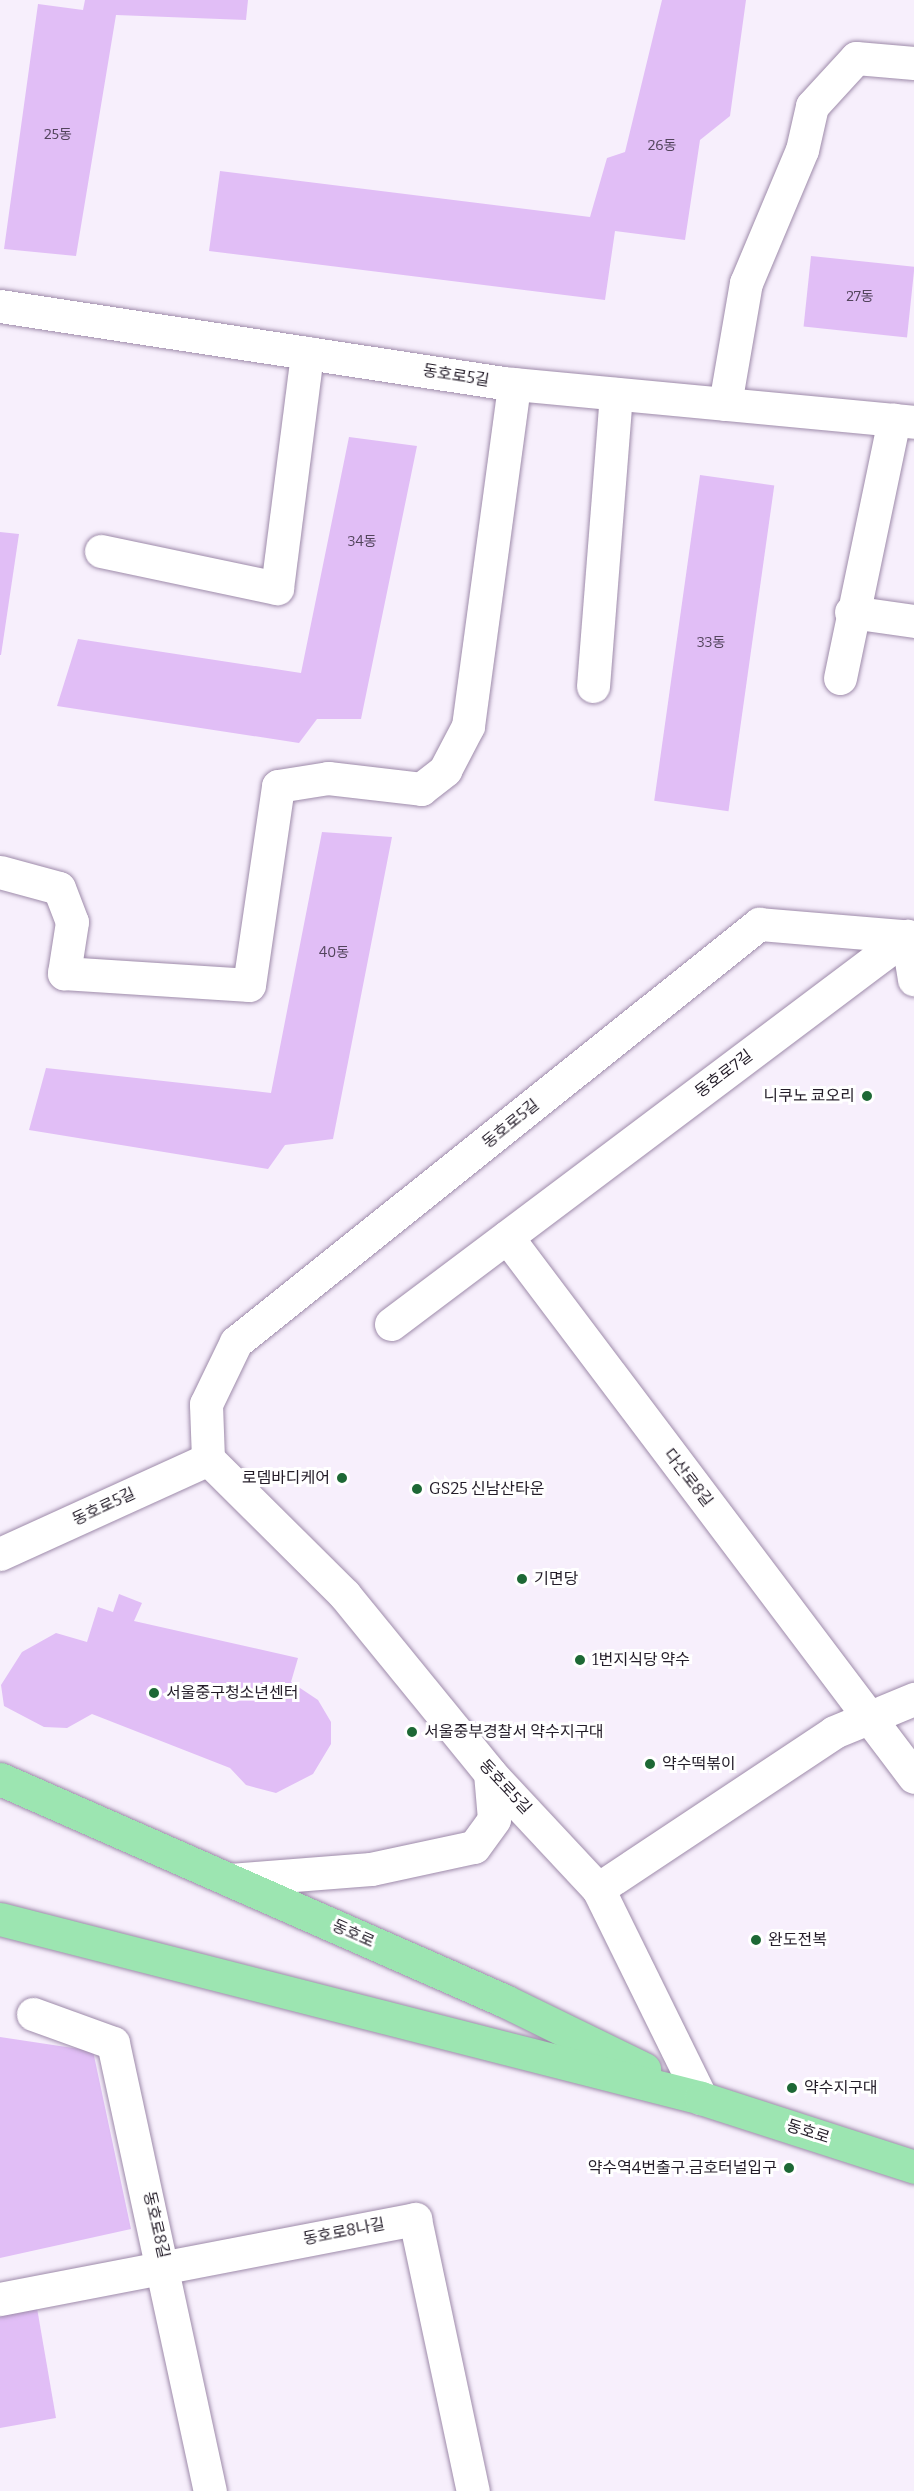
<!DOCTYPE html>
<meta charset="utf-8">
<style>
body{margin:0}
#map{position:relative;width:914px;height:2491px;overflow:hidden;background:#f7effc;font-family:Bitter,"Noto Sans KR",serif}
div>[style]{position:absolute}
.building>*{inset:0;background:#e1bef6;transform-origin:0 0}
.roads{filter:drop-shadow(0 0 2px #9e8baa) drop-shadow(0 0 2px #9e8baa)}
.minor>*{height:33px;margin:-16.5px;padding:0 16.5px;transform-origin:16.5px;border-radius:16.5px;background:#fff}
.major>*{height:33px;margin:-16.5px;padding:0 16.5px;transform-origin:16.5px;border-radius:16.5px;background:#9ce5b1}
.dots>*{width:16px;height:16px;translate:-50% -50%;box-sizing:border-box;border:3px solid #fff;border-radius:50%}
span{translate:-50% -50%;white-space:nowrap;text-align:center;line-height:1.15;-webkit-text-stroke:6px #fff;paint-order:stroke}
.number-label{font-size:14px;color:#52445c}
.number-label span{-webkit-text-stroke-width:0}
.street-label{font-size:16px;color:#231c28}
.poi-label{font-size:16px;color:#231c28}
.right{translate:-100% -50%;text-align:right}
.left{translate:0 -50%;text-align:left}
</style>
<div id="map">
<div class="building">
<div style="clip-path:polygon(85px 0,248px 0,246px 20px,116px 15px,76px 256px,4px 249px,38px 4px,83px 10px)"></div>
<div style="clip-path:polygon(662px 0,746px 0,730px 116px,700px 140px,685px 240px,615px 231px,605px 300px,209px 251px,220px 171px,590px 217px,607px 158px,625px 152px)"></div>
<div style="left:811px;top:256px;width:104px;height:71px;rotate:6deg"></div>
<div style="clip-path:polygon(349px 437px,417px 446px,361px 719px,317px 719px,299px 743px,57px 706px,78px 639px,301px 673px)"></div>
<div style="left:700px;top:475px;width:75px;height:329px;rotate:8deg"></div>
<div style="clip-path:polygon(0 532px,19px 534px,1px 655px,0 655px)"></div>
<div style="clip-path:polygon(322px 832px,392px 837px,333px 1139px,285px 1145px,268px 1169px,29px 1130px,46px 1068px,271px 1093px)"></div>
<div style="clip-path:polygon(119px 1594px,142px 1603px,134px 1621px,298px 1658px,291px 1682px,318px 1700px,331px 1722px,331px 1744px,313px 1774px,276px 1793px,246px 1785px,230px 1768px,92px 1714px,67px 1728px,44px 1727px,4px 1706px,1px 1685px,22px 1652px,56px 1633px,87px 1642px,98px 1607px,113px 1612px)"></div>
<div style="clip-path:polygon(0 2037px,93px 2051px,131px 2229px,0 2258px)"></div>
<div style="clip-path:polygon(37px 2308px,56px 2418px,0 2428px,0 2314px)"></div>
</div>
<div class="roads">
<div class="minor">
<div style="left:0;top:306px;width:509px;rotate:8.7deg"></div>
<div style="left:503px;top:383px;width:413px;rotate:5.4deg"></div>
<div style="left:725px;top:404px;width:123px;rotate:-80.2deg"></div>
<div style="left:746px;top:283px;width:144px;rotate:-67.2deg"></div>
<div style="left:802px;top:150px;width:45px;rotate:-77.2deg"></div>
<div style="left:812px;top:106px;width:65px;rotate:-47.5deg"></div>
<div style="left:856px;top:58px;width:58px;rotate:4.9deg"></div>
<div style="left:101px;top:551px;width:180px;rotate:11.9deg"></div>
<div style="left:277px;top:588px;width:237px;rotate:-82.7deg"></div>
<div style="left:851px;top:612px;width:64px;rotate:8.1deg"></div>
<div style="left:840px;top:678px;width:264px;rotate:-78.2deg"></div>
<div style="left:593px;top:686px;width:293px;rotate:-85.5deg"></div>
<div style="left:0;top:872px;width:61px;rotate:15.2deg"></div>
<div style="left:59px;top:888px;width:36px;rotate:69deg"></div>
<div style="left:72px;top:922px;width:52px;rotate:98.9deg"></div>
<div style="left:64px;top:973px;width:185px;rotate:3.7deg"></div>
<div style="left:249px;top:985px;width:201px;rotate:-81.7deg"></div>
<div style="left:278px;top:786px;width:51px;rotate:-9.1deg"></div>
<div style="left:328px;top:778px;width:94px;rotate:6.7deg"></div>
<div style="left:421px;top:789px;width:31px;rotate:-38deg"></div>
<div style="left:445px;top:770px;width:50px;rotate:-62.4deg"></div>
<div style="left:468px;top:726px;width:345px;rotate:-82.3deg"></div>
<div style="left:907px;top:936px;width:44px;rotate:80.8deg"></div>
<div style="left:507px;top:1237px;width:676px;rotate:52.99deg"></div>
<div style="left:391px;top:1324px;width:646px;rotate:-36.94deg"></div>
<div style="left:0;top:1554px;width:229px;rotate:-24.5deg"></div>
<div style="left:230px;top:1880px;width:141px;rotate:-4.5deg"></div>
<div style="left:371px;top:1869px;width:105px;rotate:-12.1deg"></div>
<div style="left:474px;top:1847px;width:34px;rotate:-54deg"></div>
<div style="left:494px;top:1819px;width:46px;rotate:-95deg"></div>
<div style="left:598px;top:1889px;width:283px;rotate:-33.6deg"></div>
<div style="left:834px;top:1732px;width:87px;rotate:-22.4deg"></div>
<div style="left:33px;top:2014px;width:85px;rotate:19.9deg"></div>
<div style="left:113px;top:2043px;width:458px;rotate:77.8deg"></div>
<div style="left:701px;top:2098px;width:233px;rotate:-116.2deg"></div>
<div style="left:598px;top:1889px;width:158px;rotate:-133deg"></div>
<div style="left:490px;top:1773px;width:230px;rotate:-129.2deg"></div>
<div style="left:345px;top:1595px;width:193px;rotate:-135.2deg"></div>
<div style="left:208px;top:1459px;width:55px;rotate:-92.1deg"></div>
<div style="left:206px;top:1404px;width:69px;rotate:-64.2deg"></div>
<div style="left:236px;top:1342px;width:670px;rotate:-38.63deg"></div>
<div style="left:759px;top:924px;width:156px;rotate:4.8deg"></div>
<div style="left:0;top:2299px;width:423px;rotate:-10.9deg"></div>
<div style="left:415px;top:2219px;width:278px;rotate:78deg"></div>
</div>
<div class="major">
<div style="left:0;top:1779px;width:552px;rotate:23.73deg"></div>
<div style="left:505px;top:2001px;width:155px;rotate:26.1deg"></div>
<div style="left:0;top:1919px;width:723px;rotate:14.32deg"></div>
<div style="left:701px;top:2098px;width:224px;rotate:17.9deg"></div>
</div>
</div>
<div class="dots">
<div style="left:867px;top:1096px;background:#1d6835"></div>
<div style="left:342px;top:1478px;background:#1d6835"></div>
<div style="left:417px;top:1489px;background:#1d6835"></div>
<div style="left:522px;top:1579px;background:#1d6835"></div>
<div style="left:580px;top:1660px;background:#1d6835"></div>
<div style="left:154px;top:1693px;background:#1d6835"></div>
<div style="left:412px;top:1732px;background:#1d6835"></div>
<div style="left:650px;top:1764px;background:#1d6835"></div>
<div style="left:756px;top:1940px;background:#1d6835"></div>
<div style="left:792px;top:2088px;background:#1d6835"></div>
<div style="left:789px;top:2168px;background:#1d6835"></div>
</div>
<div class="number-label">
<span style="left:58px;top:135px">25동</span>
<span style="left:662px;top:146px">26동</span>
<span style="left:860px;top:297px">27동</span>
<span style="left:362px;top:542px">34동</span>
<span style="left:711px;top:643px">33동</span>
<span style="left:334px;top:953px">40동</span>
</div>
<div class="street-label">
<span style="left:456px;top:376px;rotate:9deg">동호로5길</span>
<span style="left:724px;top:1074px;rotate:-37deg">동호로7길</span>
<span style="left:511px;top:1124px;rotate:-39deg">동호로5길</span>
<span style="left:688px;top:1478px;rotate:52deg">다산로8길</span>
<span style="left:104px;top:1507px;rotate:-25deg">동호로5길</span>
<span style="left:505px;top:1787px;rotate:47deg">동호로5길</span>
<span style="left:353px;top:1934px;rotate:24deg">동호로</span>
<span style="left:808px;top:2132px;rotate:18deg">동호로</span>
<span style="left:156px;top:2225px;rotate:77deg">동호로8길</span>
<span style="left:344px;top:2232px;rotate:-11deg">동호로8나길</span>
</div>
<div class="poi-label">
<span class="right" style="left:855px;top:1096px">니쿠노 쿄오리</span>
<span class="right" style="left:330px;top:1478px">로뎀바디케어</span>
<span class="left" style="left:429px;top:1489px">GS25 신남산타운</span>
<span class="left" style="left:534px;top:1579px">기면당</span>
<span class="left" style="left:592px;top:1660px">1번지식당 약수</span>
<span class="left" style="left:166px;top:1693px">서울중구청소년센터</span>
<span class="left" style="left:424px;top:1732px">서울중부경찰서 약수지구대</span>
<span class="left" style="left:662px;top:1764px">약수떡볶이</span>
<span class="left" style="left:768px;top:1940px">완도전복</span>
<span class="left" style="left:804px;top:2088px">약수지구대</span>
<span class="right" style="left:777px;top:2168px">약수역4번출구.금호터널입구</span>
</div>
</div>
